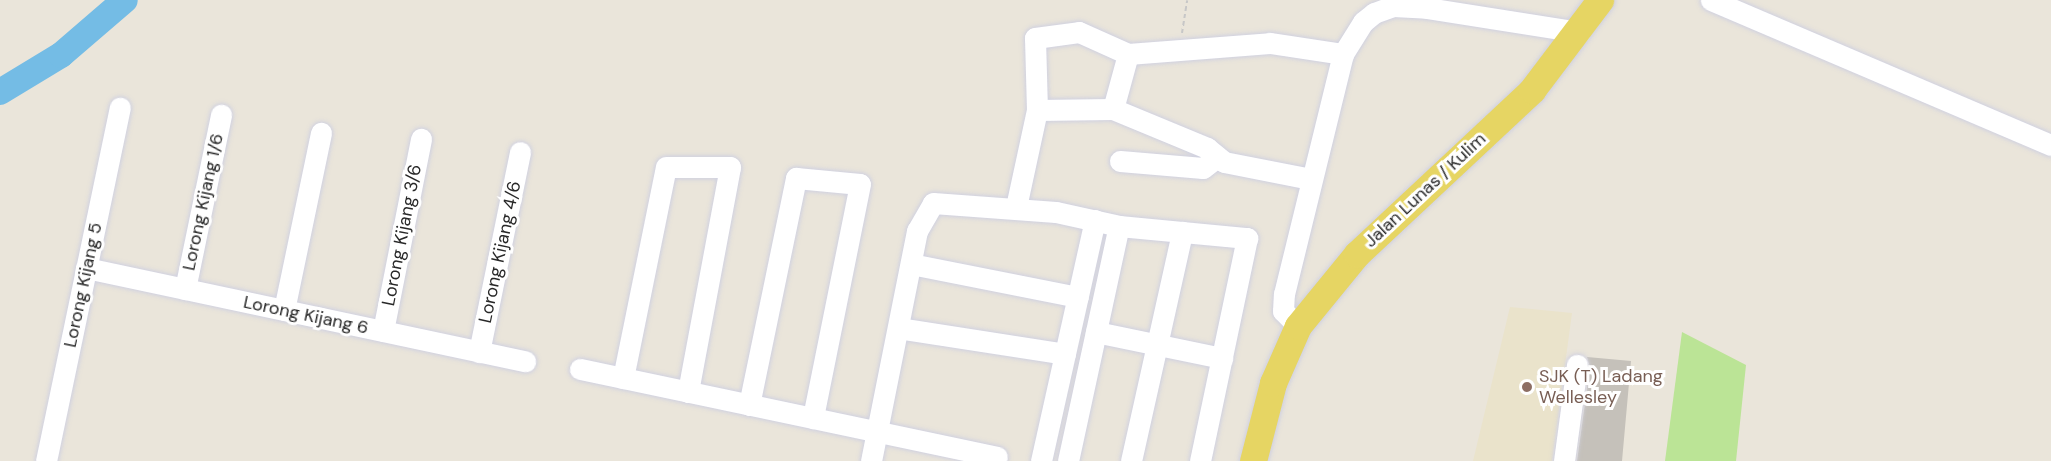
<!DOCTYPE html>
<style>
body{margin:0}
#map{position:relative;width:2051px;height:461px;overflow:hidden;background:#eae5da;font-family:"DM Sans",sans-serif}
div>[style]{position:absolute}
.education>*{inset:0;background:#eae3cb}
.pitch>*{inset:0;background:#bbe496}
.river>*{height:26px;margin:-13px;padding:0 13px;transform-origin:13px;border-radius:13px;background:#74bce5}
.building>*{inset:0;background:#c5c1ba}
.path>*{height:2px;margin-top:-1px;transform-origin:0;background:repeating-linear-gradient(90deg,#c7c7c7 0 4.5px,transparent 0 7.5px)}
.roads{filter:drop-shadow(0 0 2px #d0d1e0) drop-shadow(0 0 2px #d0d1e0)}
.minor>*{height:21px;margin:-10.5px;padding:0 10.5px;transform-origin:10.5px;border-radius:10.5px;background:#fff}
.major>*{height:27px;margin:-13.5px;padding:0 13.5px;transform-origin:13.5px;border-radius:13.5px;background:#e6d563}
.dots>*{width:16px;height:16px;translate:-50% -50%;box-sizing:border-box;border:3px solid #fff;border-radius:50%}
span{translate:-50% -50%;white-space:nowrap;text-align:center;line-height:1.15;-webkit-text-stroke:6px #fff;paint-order:stroke}
.street-label{font-size:18px;color:#282828}
.education-label{font-size:18px;color:#785e54}
.left{translate:0 -50%;text-align:left}
</style>
<div id="map">
<div class="education">
<div style="clip-path:polygon(1510px 307px,1572px 313px,1552px 461px,1473px 461px)"></div>
</div>
<div class="pitch">
<div style="clip-path:polygon(1682px 332px,1746px 365px,1736px 461px,1665px 461px)"></div>
</div>
<div class="river">
<div style="left:0;top:92px;width:71px;rotate:-31.2deg"></div>
<div style="left:61px;top:55px;width:84px;rotate:-40.7deg"></div>
</div>
<div class="building">
<div style="clip-path:polygon(1587px 357px,1631px 361px,1622px 461px,1577px 461px,1590px 367px)"></div>
</div>
<div class="path">
<div style="left:1182px;top:33px;width:33px;rotate:-81deg"></div>
</div>
<div class="roads">
<div class="minor">
<div style="left:1711px;top:0;width:370px;rotate:23.1deg"></div>
<div style="left:1113px;top:109px;width:57px;rotate:-74.7deg"></div>
<div style="left:1037px;top:110px;width:76px;rotate:-0.8deg"></div>
<div style="left:1113px;top:109px;width:102px;rotate:22.5deg"></div>
<div style="left:1207px;top:148px;width:22px;rotate:39deg"></div>
<div style="left:1224px;top:162px;width:89px;rotate:11.1deg"></div>
<div style="left:1120px;top:161px;width:83px;rotate:4.8deg"></div>
<div style="left:1203px;top:168px;width:18px;rotate:-38deg"></div>
<div style="left:1016px;top:207px;width:99px;rotate:-77.8deg"></div>
<div style="left:1037px;top:110px;width:72px;rotate:-91.6deg"></div>
<div style="left:1035px;top:38px;width:44px;rotate:-7.8deg"></div>
<div style="left:1079px;top:32px;width:54px;rotate:24.2deg"></div>
<div style="left:1128px;top:54px;width:142px;rotate:-4.4deg"></div>
<div style="left:1270px;top:43px;width:74px;rotate:8.6deg"></div>
<div style="left:911px;top:264px;width:170px;rotate:11.2deg"></div>
<div style="left:86px;top:268px;width:449px;rotate:12deg"></div>
<div style="left:185px;top:289px;width:178px;rotate:-78.3deg"></div>
<div style="left:284px;top:310px;width:181px;rotate:-78.2deg"></div>
<div style="left:1298px;top:326px;width:21px;rotate:-135deg"></div>
<div style="left:1283px;top:311px;width:17px;rotate:-87deg"></div>
<div style="left:1284px;top:294px;width:247px;rotate:-76.2deg"></div>
<div style="left:1343px;top:54px;width:38px;rotate:-58deg"></div>
<div style="left:1363px;top:22px;width:14px;rotate:-39deg"></div>
<div style="left:1374px;top:13px;width:20px;rotate:-20deg"></div>
<div style="left:1393px;top:6px;width:34px;rotate:3deg"></div>
<div style="left:1427px;top:8px;width:154px;rotate:9deg"></div>
<div style="left:898px;top:328px;width:169px;rotate:8.8deg"></div>
<div style="left:383px;top:331px;width:196px;rotate:-78.8deg"></div>
<div style="left:1096px;top:332px;width:129px;rotate:11.7deg"></div>
<div style="left:479px;top:352px;width:204px;rotate:-78.4deg"></div>
<div style="left:580px;top:369px;width:426px;rotate:11.9deg"></div>
<div style="left:623px;top:378px;width:215px;rotate:-78.5deg"></div>
<div style="left:666px;top:167px;width:64px"></div>
<div style="left:730px;top:167px;width:229px;rotate:100.6deg"></div>
<div style="left:749px;top:405px;width:232px;rotate:-78.3deg"></div>
<div style="left:796px;top:178px;width:64px;rotate:5.4deg"></div>
<div style="left:860px;top:184px;width:239px;rotate:101.4deg"></div>
<div style="left:46px;top:461px;width:361px;rotate:-78.2deg"></div>
<div style="left:871px;top:461px;width:235px;rotate:-78.7deg"></div>
<div style="left:917px;top:231px;width:32px;rotate:-60deg"></div>
<div style="left:933px;top:203px;width:123px;rotate:4.2deg"></div>
<div style="left:1056px;top:212px;width:65px;rotate:12.5deg"></div>
<div style="left:1119px;top:226px;width:129px;rotate:5.4deg"></div>
<div style="left:1247px;top:238px;width:228px;rotate:101.9deg"></div>
<div style="left:1041px;top:461px;width:247px;rotate:-77.4deg"></div>
<div style="left:1068px;top:461px;width:240px;rotate:-77.8deg"></div>
<div style="left:1131px;top:461px;width:235px;rotate:-77.4deg"></div>
<div style="left:1564px;top:461px;width:97px;rotate:-82.3deg"></div>
</div>
<div class="major">
<div style="left:1253px;top:461px;width:81px;rotate:-75.6deg"></div>
<div style="left:1273px;top:383px;width:62px;rotate:-66.3deg"></div>
<div style="left:1298px;top:326px;width:93px;rotate:-50.7deg"></div>
<div style="left:1357px;top:254px;width:240px;rotate:-43.1deg"></div>
<div style="left:1532px;top:90px;width:113px;rotate:-52.9deg"></div>
</div>
</div>
<div class="dots">
<div style="left:1527px;top:387px;background:#8d6e63"></div>
</div>
<div class="street-label">
<span style="left:1425px;top:190px;rotate:-43deg">Jalan Lunas / Kulim</span>
<span style="left:203px;top:202px;rotate:-78deg">Lorong Kijang 1/6</span>
<span style="left:402px;top:235px;rotate:-79deg">Lorong Kijang 3/6</span>
<span style="left:500px;top:252px;rotate:-78deg">Lorong Kijang 4/6</span>
<span style="left:83px;top:285px;rotate:-78deg">Lorong Kijang 5</span>
<span style="left:306px;top:315px;rotate:12deg">Lorong Kijang 6</span>
</div>
<div class="education-label">
<span class="left" style="left:1539px;top:387px">SJK (T) Ladang<br>Wellesley</span>
</div>
</div>
